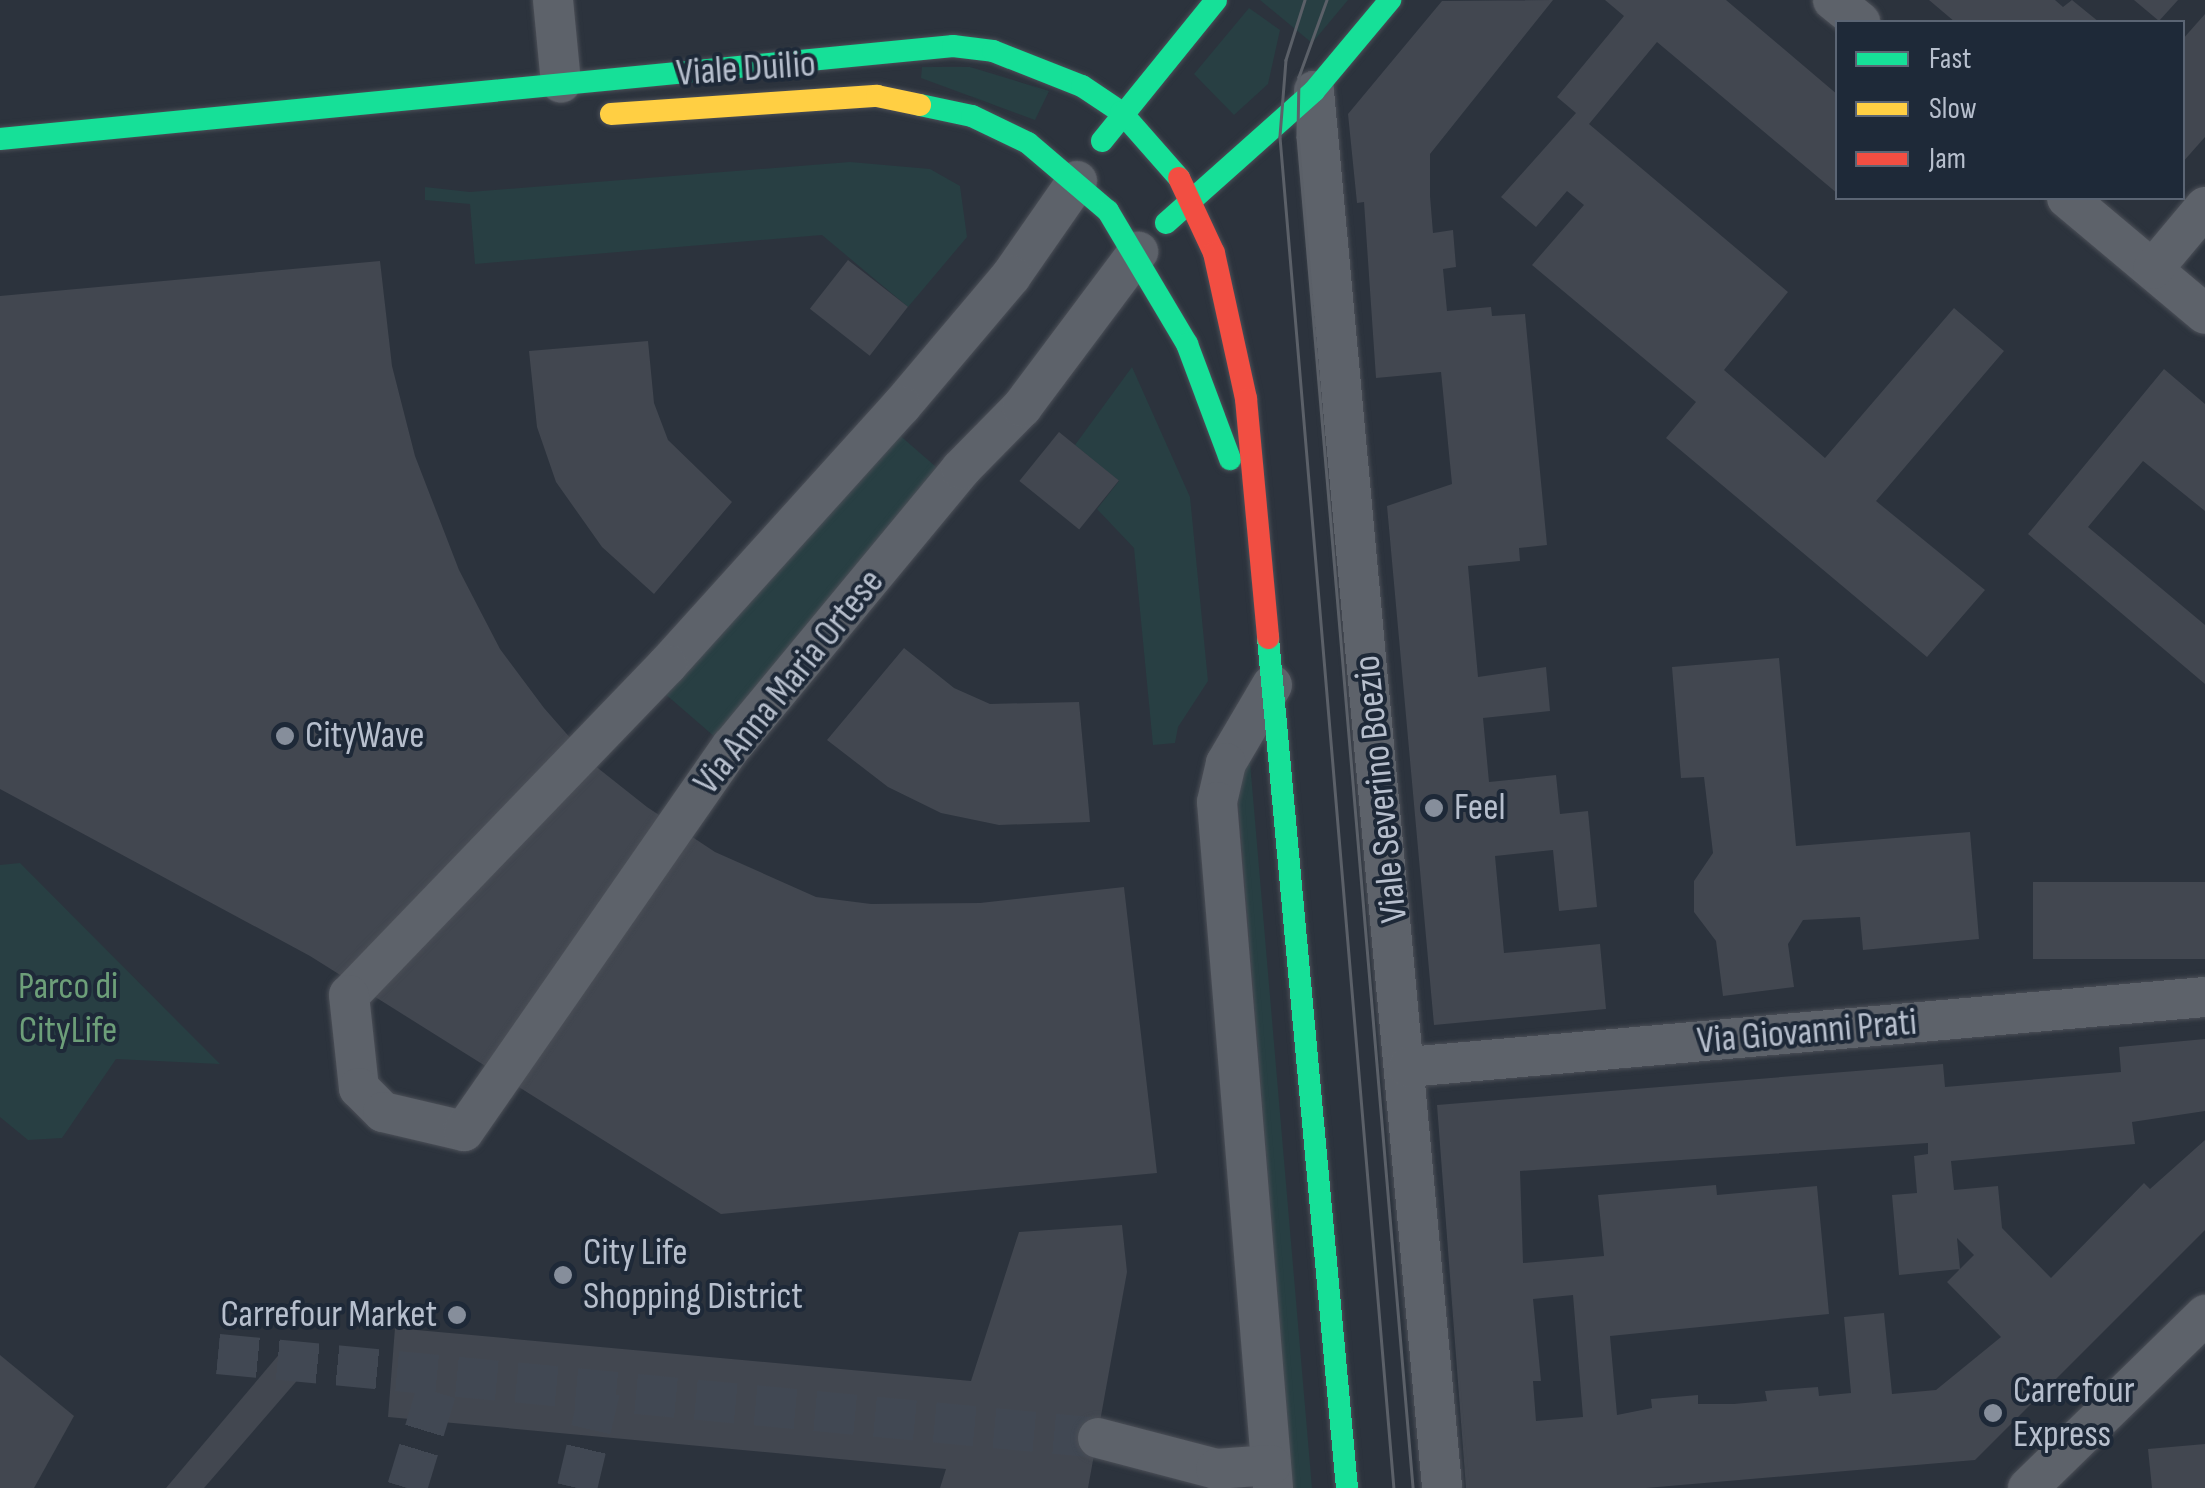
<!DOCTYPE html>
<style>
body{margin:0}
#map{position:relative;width:2205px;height:1488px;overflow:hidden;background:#2c333d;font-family:"Sofia Sans Condensed",sans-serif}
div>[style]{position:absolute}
.green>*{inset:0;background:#283f43;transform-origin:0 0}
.building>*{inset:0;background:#424750;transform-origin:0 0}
.street-tunnel>*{height:40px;margin-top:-20px;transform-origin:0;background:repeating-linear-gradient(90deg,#414853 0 40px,transparent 0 60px)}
.roads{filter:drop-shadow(0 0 2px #4b4f57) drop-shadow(0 0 2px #4b4f57)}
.street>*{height:40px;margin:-20px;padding:0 20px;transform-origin:20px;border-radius:20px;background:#5d626a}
.fast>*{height:22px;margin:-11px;padding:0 11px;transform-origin:11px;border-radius:11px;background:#16e098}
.slow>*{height:22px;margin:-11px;padding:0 11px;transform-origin:11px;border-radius:11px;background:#ffcf43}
.jam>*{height:22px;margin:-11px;padding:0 11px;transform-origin:11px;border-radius:11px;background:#f24e42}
.tram>*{height:2.5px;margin:-1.25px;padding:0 1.25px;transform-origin:1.25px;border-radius:1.25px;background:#5b6068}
.dots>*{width:28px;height:28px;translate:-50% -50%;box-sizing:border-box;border:5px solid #1e2938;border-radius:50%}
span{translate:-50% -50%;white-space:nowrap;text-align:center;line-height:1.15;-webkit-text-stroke:8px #1e2938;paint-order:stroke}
.street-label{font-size:38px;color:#b7bfcd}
.poi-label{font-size:38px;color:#b7bfcd}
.left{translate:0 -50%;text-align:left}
.right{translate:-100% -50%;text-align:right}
.park-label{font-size:38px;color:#6d9f79}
.legend{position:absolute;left:1835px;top:20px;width:350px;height:180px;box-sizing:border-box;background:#1e2938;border:2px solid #5b6574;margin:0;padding:12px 18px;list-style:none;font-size:30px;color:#b7bfcd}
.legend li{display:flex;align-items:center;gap:20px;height:50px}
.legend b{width:50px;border:2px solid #5b6574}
</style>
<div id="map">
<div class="green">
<div style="clip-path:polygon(1260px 0,1348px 0,1312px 43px)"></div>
<div style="clip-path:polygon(1249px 8px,1280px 30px,1268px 84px,1234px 115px,1194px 74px)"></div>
<div style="clip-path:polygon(922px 67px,970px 67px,1049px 91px,1035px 120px,921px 78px)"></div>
<div style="clip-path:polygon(850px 162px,930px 169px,960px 186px,967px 237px,908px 307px,822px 235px,475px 264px,470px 204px,425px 200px,425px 187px,470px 192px)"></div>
<div style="clip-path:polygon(1132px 367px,1190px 497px,1208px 681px,1178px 727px,1175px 743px,1153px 745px,1134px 548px,1097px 509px,1119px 481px,1075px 445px)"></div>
<div style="left:889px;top:426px;width:75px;height:349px;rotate:41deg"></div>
<div style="clip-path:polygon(1250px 762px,1312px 1488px,1293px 1488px,1236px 773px)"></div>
<div style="clip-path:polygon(20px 863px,220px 1064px,116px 1059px,62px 1138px,28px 1140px,0 1117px,0 865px)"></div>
</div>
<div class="building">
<div style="clip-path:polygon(1553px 0,1430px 154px,1430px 196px,1433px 233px,1453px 230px,1456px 267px,1443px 269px,1447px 311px,1491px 307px,1492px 316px,1525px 314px,1547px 545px,1519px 548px,1520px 561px,1468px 566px,1478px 677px,1546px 667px,1550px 711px,1483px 718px,1489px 782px,1556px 775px,1560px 814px,1588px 811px,1597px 907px,1559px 911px,1553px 850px,1495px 856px,1504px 953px,1600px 944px,1606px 1009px,1434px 1025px,1387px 506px,1452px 484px,1443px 392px,1441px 372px,1376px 378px,1364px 202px,1357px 203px,1348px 114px,1442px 1px)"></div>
<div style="clip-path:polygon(1605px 0,1726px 0,1838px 95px,1838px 194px,1657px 42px,1589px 124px,1788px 292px,1724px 370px,1825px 458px,1954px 308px,2004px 351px,1876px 501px,1985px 590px,1927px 657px,1666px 438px,1696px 402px,1532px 265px,1584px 205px,1567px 191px,1536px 227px,1501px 197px,1576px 113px,1557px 97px,1624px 16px)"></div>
<div style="clip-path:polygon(1929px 0,2055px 0,2063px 7px,2072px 0,2099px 22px,1955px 22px)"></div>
<div style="clip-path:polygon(2134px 0,2178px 0,2159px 21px)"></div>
<div style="clip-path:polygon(2205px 14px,2205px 137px,2182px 163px,2182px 40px)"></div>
<div style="left:848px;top:260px;width:76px;height:62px;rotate:38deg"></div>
<div style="clip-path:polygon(380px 261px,392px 366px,415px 456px,459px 570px,500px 649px,544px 708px,594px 765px,647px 807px,715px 852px,816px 897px,871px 904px,980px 903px,1124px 887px,1157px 1173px,721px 1214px,310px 956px,0 789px,0 296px)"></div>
<div style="clip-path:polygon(648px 341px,654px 403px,668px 440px,732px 502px,654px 594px,602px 547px,556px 482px,537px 427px,529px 351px)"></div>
<div style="clip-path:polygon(2164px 369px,2205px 404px,2205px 511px,2143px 461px,2088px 527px,2205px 625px,2205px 684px,2028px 534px)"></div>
<div style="left:1059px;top:432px;width:77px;height:63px;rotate:39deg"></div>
<div style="clip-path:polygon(904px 648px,954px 688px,990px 704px,1079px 702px,1090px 822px,999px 825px,941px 813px,888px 787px,827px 740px)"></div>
<div style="clip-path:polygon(1779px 658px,1796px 846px,1970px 832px,1979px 939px,1863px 950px,1860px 917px,1803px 920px,1788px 944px,1794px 987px,1723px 996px,1716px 941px,1694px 912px,1694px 881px,1713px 853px,1704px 777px,1681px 778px,1672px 667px)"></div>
<div style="left:2205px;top:882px;width:77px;height:172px;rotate:90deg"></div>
<div style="clip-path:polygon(evenodd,2205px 1039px,2205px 1111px,2132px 1122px,2135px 1144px,1951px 1161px,1954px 1190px,1998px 1186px,2002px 1228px,2051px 1278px,2144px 1183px,2150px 1189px,2205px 1140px,2205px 1230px,1975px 1460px,1646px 1488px,1466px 1488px,1437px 1105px,1943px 1064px,1945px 1087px,2121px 1072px,2119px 1047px,2205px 1039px,1928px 1143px,1928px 1154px,1914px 1156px,1917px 1193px,1892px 1195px,1899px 1275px,1960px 1269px,1957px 1238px,1974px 1255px,1947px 1282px,2001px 1337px,1936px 1390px,1892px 1394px,1884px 1313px,1844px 1317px,1851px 1393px,1819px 1396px,1818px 1387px,1765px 1391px,1767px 1401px,1734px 1404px,1698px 1404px,1698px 1395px,1651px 1399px,1652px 1408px,1617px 1415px,1610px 1336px,1829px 1314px,1817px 1186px,1717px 1195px,1716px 1185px,1598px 1195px,1604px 1256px,1523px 1263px,1520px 1171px,1928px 1143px,2205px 1039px,1573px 1295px,1583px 1417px,1536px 1421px,1533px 1381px,1541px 1381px,1533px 1299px,1573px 1295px)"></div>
<div style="clip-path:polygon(1122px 1225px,1127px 1272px,1088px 1488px,940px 1488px,946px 1469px,388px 1417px,395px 1328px,971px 1381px,1019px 1232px)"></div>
<div style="clip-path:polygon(282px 1351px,301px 1376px,204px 1488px,166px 1488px)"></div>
<div style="clip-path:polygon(0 1355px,74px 1416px,34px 1488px,0 1488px)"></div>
<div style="clip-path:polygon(2205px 1444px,2205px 1488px,2152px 1488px,2148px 1449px)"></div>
</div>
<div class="street-tunnel">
<div style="left:218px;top:1354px;width:884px;rotate:5.45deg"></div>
<div style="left:407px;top:1488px;width:117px;rotate:-73.1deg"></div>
<div style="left:577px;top:1488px;width:100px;rotate:-76.7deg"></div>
</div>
<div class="roads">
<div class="street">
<div style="left:553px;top:0;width:83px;rotate:84.5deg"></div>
<div style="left:1833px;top:0;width:35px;rotate:39deg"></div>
<div style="left:1314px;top:91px;width:1403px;rotate:84.76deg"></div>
<div style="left:1077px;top:181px;width:116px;rotate:124.8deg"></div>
<div style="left:1011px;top:276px;width:170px;rotate:130.2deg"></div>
<div style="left:901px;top:406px;width:349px;rotate:132.1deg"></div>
<div style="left:667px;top:665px;width:458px;rotate:133.9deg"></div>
<div style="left:349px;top:995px;width:94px;rotate:83.9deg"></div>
<div style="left:359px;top:1088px;width:34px;rotate:45deg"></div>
<div style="left:383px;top:1112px;width:83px;rotate:13.2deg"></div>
<div style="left:464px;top:1131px;width:469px;rotate:-55.2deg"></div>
<div style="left:732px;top:746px;width:359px;rotate:-50.4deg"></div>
<div style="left:961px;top:469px;width:87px;rotate:-45.5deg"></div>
<div style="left:1022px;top:407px;width:194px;rotate:-53.2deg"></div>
<div style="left:2067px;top:198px;width:180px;rotate:40deg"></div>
<div style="left:2153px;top:269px;width:81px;rotate:-50deg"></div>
<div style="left:1272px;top:685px;width:91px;rotate:120.5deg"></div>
<div style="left:1226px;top:763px;width:40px;rotate:103deg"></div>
<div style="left:1217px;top:802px;width:688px;rotate:85.33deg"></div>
<div style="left:1408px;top:1067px;width:800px;rotate:-5.02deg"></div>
<div style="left:1098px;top:1438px;width:122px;rotate:14.7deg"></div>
<div style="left:1216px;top:1469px;width:55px;rotate:-4.2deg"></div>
<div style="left:2028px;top:1488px;width:248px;rotate:-44.3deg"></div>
</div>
<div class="fast">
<div style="left:920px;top:105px;width:53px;rotate:11.9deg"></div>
<div style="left:972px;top:116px;width:62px;rotate:25.7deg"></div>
<div style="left:1028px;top:143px;width:105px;rotate:40.4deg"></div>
<div style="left:1108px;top:211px;width:155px;rotate:59.3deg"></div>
<div style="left:1187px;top:344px;width:123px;rotate:69.5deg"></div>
<div style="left:0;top:139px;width:958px;rotate:-5.57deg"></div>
<div style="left:953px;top:46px;width:40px;rotate:7.1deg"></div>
<div style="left:993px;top:51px;width:96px;rotate:21.5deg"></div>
<div style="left:1082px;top:86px;width:47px;rotate:33.7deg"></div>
<div style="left:1121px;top:112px;width:88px;rotate:48.7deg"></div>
<div style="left:1102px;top:141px;width:181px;rotate:-51deg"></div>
<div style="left:1166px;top:223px;width:198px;rotate:-41.7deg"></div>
<div style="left:1314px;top:91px;width:119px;rotate:-50.1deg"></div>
<div style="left:1268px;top:638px;width:854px;rotate:84.69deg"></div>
</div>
<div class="slow">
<div style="left:611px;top:114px;width:267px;rotate:-3.9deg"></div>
<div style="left:877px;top:96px;width:44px;rotate:11.8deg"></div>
</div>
<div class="jam">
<div style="left:1179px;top:178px;width:83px;rotate:65deg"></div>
<div style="left:1214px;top:253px;width:149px;rotate:77.6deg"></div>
<div style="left:1246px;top:399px;width:240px;rotate:84.7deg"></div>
</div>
</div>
<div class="tram">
<div style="left:1305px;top:0;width:63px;rotate:107.6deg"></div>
<div style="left:1286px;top:60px;width:77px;rotate:94.5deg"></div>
<div style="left:1280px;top:137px;width:1356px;rotate:85.18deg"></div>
<div style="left:1327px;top:0;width:82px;rotate:110deg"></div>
<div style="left:1299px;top:77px;width:60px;rotate:91deg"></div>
<div style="left:1298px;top:137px;width:1356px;rotate:85.13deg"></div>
</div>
<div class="dots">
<div style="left:285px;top:736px;background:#868e9b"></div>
<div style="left:1434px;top:808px;background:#868e9b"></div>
<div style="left:563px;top:1275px;background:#868e9b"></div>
<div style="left:457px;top:1315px;background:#868e9b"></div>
<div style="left:1993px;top:1413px;background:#868e9b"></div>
</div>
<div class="street-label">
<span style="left:746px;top:69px;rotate:-4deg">Viale Duilio</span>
<span style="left:789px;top:682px;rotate:-51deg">Via Anna Maria Ortese</span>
<span style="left:1381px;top:789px;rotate:-96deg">Viale Severino Boezio</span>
<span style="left:1807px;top:1032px;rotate:-5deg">Via Giovanni Prati</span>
</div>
<div class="poi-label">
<span class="left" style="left:305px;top:736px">CityWave</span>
<span class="left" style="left:1454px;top:808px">Feel</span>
<span class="left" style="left:583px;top:1275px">City Life<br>Shopping District</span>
<span class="right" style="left:437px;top:1315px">Carrefour Market</span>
<span class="left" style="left:2013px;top:1413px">Carrefour<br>Express</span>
</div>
<div class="park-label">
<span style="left:68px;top:1009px">Parco di<br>CityLife</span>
</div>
<ul class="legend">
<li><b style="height:12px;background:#16e098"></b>Fast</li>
<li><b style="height:12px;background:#ffcf43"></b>Slow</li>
<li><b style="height:12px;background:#f24e42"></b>Jam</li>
</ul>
</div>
